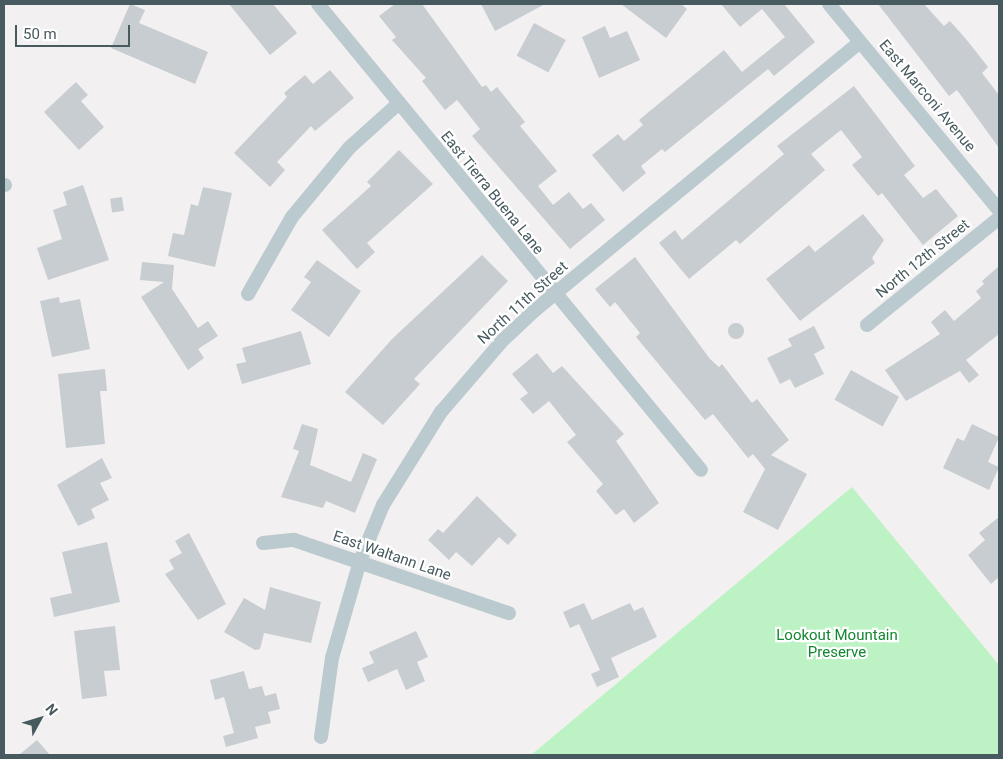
<!DOCTYPE html>
<style>
body{margin:0}
#map{position:relative;width:1003px;height:759px;overflow:hidden;background:#f3f0f1;font-family:Roboto,sans-serif}
div>[style]{position:absolute}
.green>*{inset:0;background:#bdf2c5}
.building>*{inset:0;background:#c7cdd0;transform-origin:0 0}
.round{border-radius:50%}
.minor>*{height:14px;margin:-7px;padding:0 7px;transform-origin:7px;border-radius:7px;background:#bbcace}
span{translate:-50% -50%;white-space:nowrap;text-align:center;line-height:1.15;-webkit-text-stroke:4.5px #fff;paint-order:stroke}
.street-label{font-size:15px;color:#475a5f}
.park-label{font-size:15px;color:#128730}
.frame{position:absolute;inset:0;border:5px solid #475a5f;pointer-events:none}
.north{position:absolute;left:15px;top:694px;width:50px;height:50px;-webkit-text-stroke:4px #fff;paint-order:stroke;rotate:51deg;font-size:14px;font-weight:700;line-height:20px;text-align:center;color:#475a5f}
.north::after{content:'';display:block;margin:auto;width:18px;height:22px;background:#475a5f;clip-path:polygon(50% 0,100% 100%,50% 72%,0 100%)}
.scale{position:absolute;left:15px;top:25px;width:115px;height:22px;box-sizing:border-box;border:2px solid #475a5f;border-top:0;padding-left:6px;font-size:15px;line-height:18px;white-space:nowrap;color:#475a5f;-webkit-text-stroke:4px #fff;paint-order:stroke}
</style>
<div id="map">
<div class="green">
<div style="clip-path:polygon(852px 487px,999px 665px,999px 755px,531px 755px)"></div>
</div>
<div class="building">
<div style="clip-path:polygon(130px 4px,145px 10px,139px 23px,208px 52px,195px 84px,111px 48px)"></div>
<div style="clip-path:polygon(229px 4px,273px 4px,297px 33px,270px 55px)"></div>
<div style="clip-path:polygon(395px 4px,422px 4px,482px 87px,486px 85px,491px 92px,497px 87px,525px 122px,520px 126px,557px 171px,538px 186px,553px 205px,569px 192px,583px 209px,591px 203px,605px 220px,570px 249px,472px 136px,480px 129px,457px 100px,445px 110px,422px 81px,426px 78px,392px 40px,396px 37px,379px 16px)"></div>
<div style="clip-path:polygon(481px 4px,545px 4px,495px 31px)"></div>
<div style="clip-path:polygon(621px 4px,681px 4px,687px 9px,666px 38px)"></div>
<div style="clip-path:polygon(721px 4px,784px 4px,815px 42px,774px 76px,768px 69px,665px 152px,662px 149px,641px 166px,646px 173px,623px 192px,592px 155px,618px 134px,624px 141px,643px 125px,639px 120px,724px 50px,742px 72px,785px 37px,762px 9px,740px 27px)"></div>
<div style="clip-path:polygon(878px 4px,924px 4px,944px 26px,950px 21px,966px 39px,988px 67px,982px 73px,999px 95px,999px 148px,957px 90px,949px 96px)"></div>
<div style="left:534px;top:23px;width:36px;height:37px;rotate:28deg"></div>
<div style="clip-path:polygon(605px 26px,610px 38px,627px 31px,640px 60px,599px 78px,582px 37px)"></div>
<div style="clip-path:polygon(330px 70px,354px 98px,315px 131px,311px 126px,277px 162px,285px 170px,270px 187px,234px 153px,287px 97px,284px 93px,305px 75px,313px 84px)"></div>
<div style="clip-path:polygon(76px 82px,88px 95px,81px 101px,104px 127px,79px 150px,44px 112px)"></div>
<div style="clip-path:polygon(854px 86px,915px 166px,904px 175px,923px 198px,936px 189px,958px 216px,923px 245px,882px 193px,878px 196px,852px 165px,862px 157px,841px 130px,811px 154px,825px 170px,740px 244px,736px 240px,689px 279px,659px 243px,675px 230px,682px 240px,784px 154px,777px 146px)"></div>
<div style="clip-path:polygon(399px 150px,433px 184px,367px 243px,375px 252px,357px 269px,322px 230px,371px 186px,367px 182px)"></div>
<div style="clip-path:polygon(83px 185px,109px 260px,48px 280px,37px 248px,62px 239px,53px 210px,67px 205px,63px 192px)"></div>
<div style="clip-path:polygon(203px 187px,232px 193px,215px 267px,168px 256px,173px 233px,184px 235px,191px 204px,198px 206px)"></div>
<div style="left:122px;top:197px;width:14px;height:12px;rotate:82deg"></div>
<div style="clip-path:polygon(863px 214px,884px 240px,872px 258px,875px 263px,800px 321px,766px 279px,809px 245px,815px 252px)"></div>
<div style="clip-path:polygon(482px 255px,508px 281px,414px 379px,420px 384px,383px 425px,345px 392px,392px 339px)"></div>
<div style="clip-path:polygon(635px 257px,710px 359px,719px 367px,722px 364px,752px 403px,757px 399px,789px 440px,771px 455px,807px 474px,778px 530px,743px 512px,765px 469px,753px 454px,748px 458px,713px 414px,705px 420px,636px 337px,640px 333px,615px 302px,610px 307px,595px 289px)"></div>
<div style="clip-path:polygon(317px 260px,361px 291px,329px 337px,291px 310px,311px 282px,304px 277px)"></div>
<div style="clip-path:polygon(142px 262px,174px 265px,172px 289px,198px 328px,208px 321px,218px 336px,198px 349px,204px 358px,188px 370px,141px 297px,164px 282px,140px 280px)"></div>
<div style="clip-path:polygon(999px 266px,999px 334px,966px 360px,979px 375px,969px 383px,960px 371px,906px 401px,885px 370px,940px 334px,931px 322px,945px 310px,954px 321px,981px 298px,976px 291px,984px 284px,982px 281px)"></div>
<div style="clip-path:polygon(59px 297px,60px 303px,80px 299px,90px 349px,52px 357px,40px 301px)"></div>
<div class="round" style="left:728px;top:323px;width:16px;height:16px"></div>
<div style="clip-path:polygon(814px 326px,825px 348px,814px 354px,824px 374px,795px 388px,790px 379px,780px 384px,767px 358px,792px 346px,788px 339px)"></div>
<div style="clip-path:polygon(301px 331px,311px 364px,242px 384px,236px 364px,246px 362px,242px 348px)"></div>
<div style="clip-path:polygon(537px 353px,553px 373px,562px 366px,624px 434px,616px 441px,659px 503px,634px 523px,624px 509px,616px 515px,596px 491px,603px 484px,567px 442px,576px 435px,549px 401px,533px 414px,520px 399px,528px 393px,512px 374px)"></div>
<div style="clip-path:polygon(105px 369px,107px 391px,100px 391px,105px 444px,66px 448px,58px 374px)"></div>
<div style="left:851px;top:370px;width:55px;height:34px;rotate:29deg"></div>
<div style="clip-path:polygon(302px 424px,318px 429px,310px 465px,351px 482px,363px 453px,377px 459px,355px 513px,326px 501px,323px 508px,281px 497px,299px 451px,293px 449px)"></div>
<div style="clip-path:polygon(972px 424px,999px 437px,988px 462px,999px 467px,989px 490px,943px 468px,957px 438px,964px 441px)"></div>
<div style="clip-path:polygon(102px 458px,112px 478px,100px 483px,109px 500px,91px 509px,95px 518px,78px 526px,57px 485px)"></div>
<div style="clip-path:polygon(477px 496px,517px 535px,508px 545px,499px 537px,472px 566px,456px 552px,449px 560px,428px 540px,438px 529px,443px 533px)"></div>
<div style="clip-path:polygon(999px 517px,999px 577px,991px 584px,968px 555px,985px 540px,979px 533px)"></div>
<div style="clip-path:polygon(189px 533px,226px 604px,198px 620px,165px 574px,174px 569px,169px 560px,182px 553px,175px 541px)"></div>
<div style="clip-path:polygon(107px 542px,120px 602px,54px 617px,50px 598px,72px 593px,62px 552px)"></div>
<div style="clip-path:polygon(270px 587px,321px 602px,311px 643px,264px 633px,260px 649px,255px 650px,224px 632px,244px 598px,265px 610px)"></div>
<div style="clip-path:polygon(584px 603px,592px 620px,630px 603px,634px 611px,643px 607px,657px 637px,611px 658px,619px 677px,597px 687px,591px 674px,600px 670px,579px 624px,570px 628px,563px 612px)"></div>
<div style="clip-path:polygon(115px 626px,120px 670px,104px 671px,107px 696px,82px 699px,74px 631px)"></div>
<div style="clip-path:polygon(416px 631px,428px 657px,417px 662px,425px 681px,406px 690px,397px 669px,368px 682px,362px 668px,374px 663px,369px 652px)"></div>
<div style="clip-path:polygon(244px 671px,249px 689px,262px 686px,265px 696px,276px 693px,280px 709px,268px 712px,271px 723px,255px 727px,258px 738px,226px 747px,223px 736px,234px 733px,224px 697px,215px 700px,210px 680px)"></div>
<div style="clip-path:polygon(37px 740px,50px 755px,19px 755px)"></div>
</div>
<div class="minor">
<div style="left:318px;top:4px;width:603px;rotate:50.58deg"></div>
<div style="left:829px;top:4px;width:267px;rotate:50.5deg"></div>
<div style="left:4px;top:185px;width:1px"></div>
<div style="left:248px;top:294px;width:89px;rotate:-60.3deg"></div>
<div style="left:292px;top:217px;width:89px;rotate:-50.4deg"></div>
<div style="left:349px;top:148px;width:67px;rotate:-42deg"></div>
<div style="left:867px;top:325px;width:170px;rotate:-39deg"></div>
<div style="left:263px;top:543px;width:31px;rotate:-6deg"></div>
<div style="left:294px;top:540px;width:227px;rotate:18.8deg"></div>
<div style="left:321px;top:737px;width:80px;rotate:-82.1deg"></div>
<div style="left:332px;top:658px;width:101px;rotate:-73.9deg"></div>
<div style="left:360px;top:561px;width:61px;rotate:-67.7deg"></div>
<div style="left:383px;top:505px;width:110px;rotate:-58.1deg"></div>
<div style="left:441px;top:412px;width:95px;rotate:-49.3deg"></div>
<div style="left:503px;top:340px;width:44px;rotate:-43.2deg"></div>
<div style="left:535px;top:310px;width:421px;rotate:-39.5deg"></div>
</div>
<div class="street-label">
<span style="left:927px;top:96px;rotate:50deg">East Marconi Avenue</span>
<span style="left:492px;top:193px;rotate:51deg">East Tierra Buena Lane</span>
<span style="left:923px;top:259px;rotate:-39deg">North 12th Street</span>
<span style="left:523px;top:303px;rotate:-42deg">North 11th Street</span>
<span style="left:392px;top:556px;rotate:19deg">East Waltann Lane</span>
</div>
<div class="park-label">
<span style="left:837px;top:644px">Lookout Mountain<br>Preserve</span>
</div>
<div class="frame"></div>
<div class="north">N</div>
<div class="scale">50 m</div>
</div>
